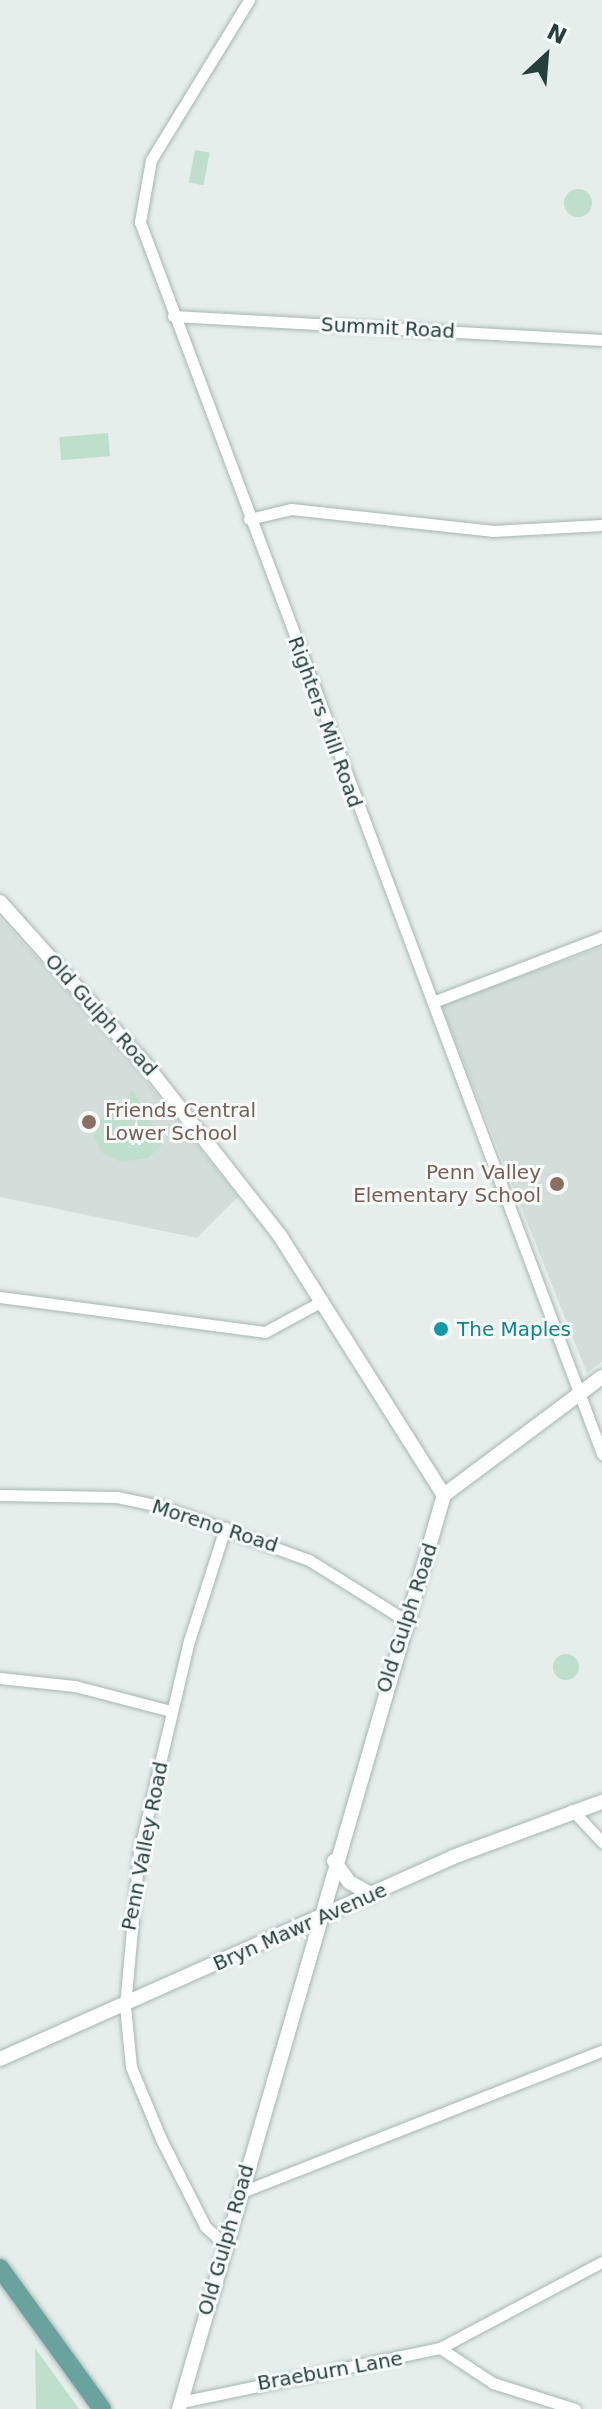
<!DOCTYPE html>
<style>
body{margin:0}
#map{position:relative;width:602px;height:2409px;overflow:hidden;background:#e5eeeb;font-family:"DejaVu Sans",sans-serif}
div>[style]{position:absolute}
.built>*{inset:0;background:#d3dedb}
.green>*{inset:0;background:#bedfcc;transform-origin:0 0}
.round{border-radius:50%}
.roads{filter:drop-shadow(0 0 2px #a7b6b3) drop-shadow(0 0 2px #a7b6b3)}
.minor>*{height:11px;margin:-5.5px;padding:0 5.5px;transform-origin:5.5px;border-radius:5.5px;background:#fff}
.tertiary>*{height:14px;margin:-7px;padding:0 7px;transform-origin:7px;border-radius:7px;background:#fff}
.primary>*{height:18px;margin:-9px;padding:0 9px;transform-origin:9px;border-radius:9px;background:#6aa39d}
.dots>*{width:22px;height:22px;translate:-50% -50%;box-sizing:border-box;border:4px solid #f6faf9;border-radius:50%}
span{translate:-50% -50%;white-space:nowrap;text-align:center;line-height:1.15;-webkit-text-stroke:6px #f6faf9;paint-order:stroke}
.street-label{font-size:20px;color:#24403d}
.education-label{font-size:20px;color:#785e54}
.left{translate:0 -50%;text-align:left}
.right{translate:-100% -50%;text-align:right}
.culture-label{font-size:20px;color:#0d838f}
.north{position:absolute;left:506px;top:16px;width:80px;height:80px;-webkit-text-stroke:6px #f6faf9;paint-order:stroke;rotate:26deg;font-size:22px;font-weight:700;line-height:32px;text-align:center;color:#24403d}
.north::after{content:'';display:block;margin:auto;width:28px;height:36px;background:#24403d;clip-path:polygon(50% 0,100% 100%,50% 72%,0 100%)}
</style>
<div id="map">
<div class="built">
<div style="clip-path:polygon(0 918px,119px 1047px,238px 1197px,197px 1238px,0 1197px)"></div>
<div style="clip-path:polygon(602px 947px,602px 1362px,587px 1373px,441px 1005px)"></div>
</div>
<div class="green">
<div style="left:195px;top:150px;width:15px;height:33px;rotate:11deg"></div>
<div class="round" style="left:564px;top:189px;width:28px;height:28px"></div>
<div style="left:108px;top:433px;width:23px;height:49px;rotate:85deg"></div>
<div style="clip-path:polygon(132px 1089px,163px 1143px,148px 1158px,121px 1162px,101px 1152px,90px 1126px,125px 1105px)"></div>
<div class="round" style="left:553px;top:1654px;width:26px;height:26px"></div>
<div style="clip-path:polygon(35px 2348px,79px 2409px,36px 2409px)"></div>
</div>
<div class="roads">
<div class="minor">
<div style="left:249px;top:0;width:188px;rotate:121.5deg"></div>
<div style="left:151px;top:160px;width:63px;rotate:100.1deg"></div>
<div style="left:140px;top:222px;width:1316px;rotate:69.44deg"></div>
<div style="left:173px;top:316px;width:430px;rotate:3.2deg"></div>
<div style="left:249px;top:519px;width:43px;rotate:-13.4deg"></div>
<div style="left:291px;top:509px;width:202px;rotate:6.2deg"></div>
<div style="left:492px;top:531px;width:110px;rotate:-3.1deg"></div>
<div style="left:433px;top:1002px;width:181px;rotate:-21deg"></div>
<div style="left:0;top:1297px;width:267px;rotate:7.5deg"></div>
<div style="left:265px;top:1332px;width:65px;rotate:-28.5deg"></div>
<div style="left:0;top:1495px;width:117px;rotate:1deg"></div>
<div style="left:117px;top:1497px;width:48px;rotate:12deg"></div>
<div style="left:164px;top:1507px;width:154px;rotate:20.1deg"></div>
<div style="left:309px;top:1560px;width:119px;rotate:32deg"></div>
<div style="left:0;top:1678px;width:75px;rotate:6.1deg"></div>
<div style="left:75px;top:1686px;width:99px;rotate:14.6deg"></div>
<div style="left:572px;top:1810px;width:44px;rotate:46.8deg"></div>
<div style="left:239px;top:2193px;width:390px;rotate:-21.4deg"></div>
<div style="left:224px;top:2244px;width:26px;rotate:-137deg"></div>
<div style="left:205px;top:2226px;width:97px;rotate:-116.8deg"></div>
<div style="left:161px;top:2139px;width:78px;rotate:-112.6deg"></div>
<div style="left:131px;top:2067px;width:61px;rotate:-95.6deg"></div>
<div style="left:125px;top:2006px;width:155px;rotate:-84.8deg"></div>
<div style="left:139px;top:1852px;width:217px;rotate:-76.7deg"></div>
<div style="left:189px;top:1641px;width:119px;rotate:-72.3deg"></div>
<div style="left:440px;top:2348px;width:64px;rotate:33.4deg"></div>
<div style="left:493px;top:2383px;width:86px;rotate:17.6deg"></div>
<div style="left:181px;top:2402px;width:265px;rotate:-11.8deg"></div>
<div style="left:440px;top:2348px;width:183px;rotate:-28deg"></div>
</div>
<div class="tertiary">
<div style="left:0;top:902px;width:225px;rotate:48.2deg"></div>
<div style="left:150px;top:1070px;width:211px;rotate:51.9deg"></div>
<div style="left:280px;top:1236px;width:307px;rotate:57.7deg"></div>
<div style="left:444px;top:1495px;width:952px;rotate:106.17deg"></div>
<div style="left:444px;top:1495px;width:197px;rotate:-36.8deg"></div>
<div style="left:334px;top:1861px;width:26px;rotate:54deg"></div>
<div style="left:349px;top:1882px;width:26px;rotate:29deg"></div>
<div style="left:0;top:2059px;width:496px;rotate:-24deg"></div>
<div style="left:453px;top:1857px;width:159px;rotate:-20.3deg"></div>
</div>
<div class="primary">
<div style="left:0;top:2268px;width:174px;rotate:54.1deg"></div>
</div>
</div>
<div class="dots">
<div style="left:89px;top:1122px;background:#8d6e63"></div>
<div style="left:557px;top:1184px;background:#8d6e63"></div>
<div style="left:441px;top:1329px;background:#0f9aa8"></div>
</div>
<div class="street-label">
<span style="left:388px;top:328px;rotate:3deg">Summit Road</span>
<span style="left:325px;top:722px;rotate:70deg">Righters Mill Road</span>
<span style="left:101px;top:1015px;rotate:48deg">Old Gulph Road</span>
<span style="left:215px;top:1526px;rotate:18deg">Moreno Road</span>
<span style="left:407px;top:1618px;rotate:-72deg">Old Gulph Road</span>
<span style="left:145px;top:1846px;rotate:-79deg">Penn Valley Road</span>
<span style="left:300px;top:1927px;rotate:-24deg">Bryn Mawr Avenue</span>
<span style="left:226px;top:2240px;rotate:-74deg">Old Gulph Road</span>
<span style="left:330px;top:2371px;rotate:-10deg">Braeburn Lane</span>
</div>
<div class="education-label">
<span class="left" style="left:105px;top:1122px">Friends Central<br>Lower School</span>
<span class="right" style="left:541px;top:1184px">Penn Valley<br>Elementary School</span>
</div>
<div class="culture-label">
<span class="left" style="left:457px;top:1329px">The Maples</span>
</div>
<div class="north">N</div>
</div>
